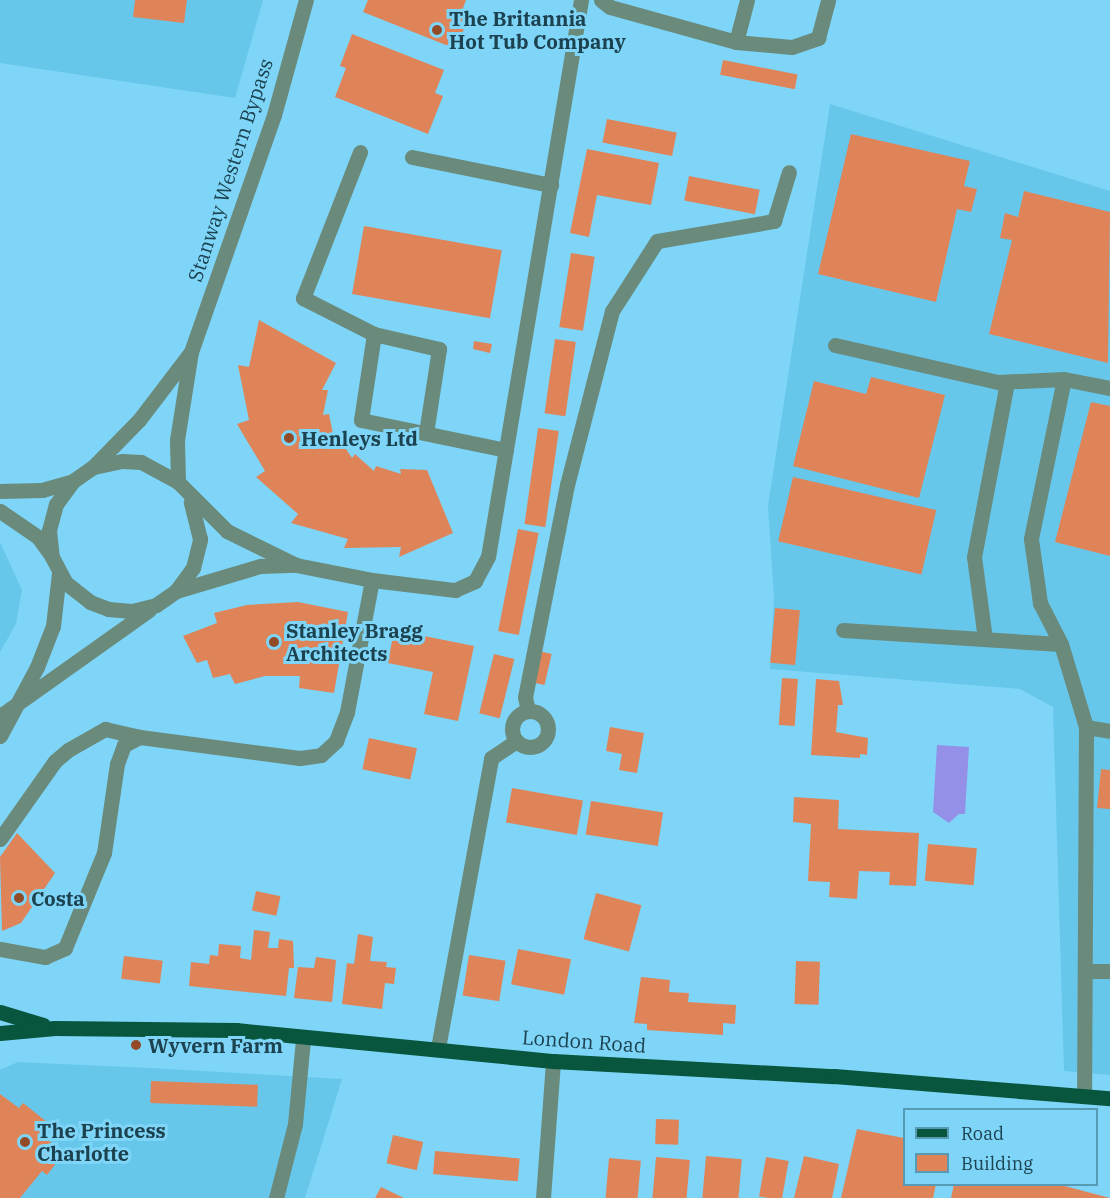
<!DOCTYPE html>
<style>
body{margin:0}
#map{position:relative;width:1110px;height:1198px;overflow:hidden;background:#7ed5f7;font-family:"IBM Plex Serif",serif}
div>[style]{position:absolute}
.built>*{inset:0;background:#67c7eb}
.water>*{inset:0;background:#9590e7}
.building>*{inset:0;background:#df8459;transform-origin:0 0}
.minor>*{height:15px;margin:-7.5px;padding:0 7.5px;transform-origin:7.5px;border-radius:7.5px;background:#6a8a7b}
.minor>.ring{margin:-7.5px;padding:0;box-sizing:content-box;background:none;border:15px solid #6a8a7b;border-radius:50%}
.major>*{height:15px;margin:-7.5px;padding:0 7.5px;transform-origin:7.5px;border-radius:7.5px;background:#07563d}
.dots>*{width:16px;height:16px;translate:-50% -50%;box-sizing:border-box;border:3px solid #7ed5f7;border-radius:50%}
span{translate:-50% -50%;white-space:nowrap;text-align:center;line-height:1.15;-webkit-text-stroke:6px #7ed5f7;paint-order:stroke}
.poi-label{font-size:20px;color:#1c414f;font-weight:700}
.left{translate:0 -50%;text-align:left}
.street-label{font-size:20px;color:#1c414f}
.legend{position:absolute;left:903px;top:1108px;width:195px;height:78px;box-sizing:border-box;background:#7ed5f7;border:2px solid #579ab4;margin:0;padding:8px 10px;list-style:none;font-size:18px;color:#1c414f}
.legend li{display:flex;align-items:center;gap:12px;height:30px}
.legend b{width:30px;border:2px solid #579ab4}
</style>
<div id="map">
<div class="built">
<i style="clip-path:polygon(0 0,263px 0,235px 98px,0 63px)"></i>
<i style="clip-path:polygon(830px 104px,1110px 191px,1110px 1075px,1064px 1071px,1053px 707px,1020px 689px,770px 669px,774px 597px,768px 506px)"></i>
<i style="clip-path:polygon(0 542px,22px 590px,16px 624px,0 652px)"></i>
<i style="clip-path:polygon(18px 1062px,150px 1068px,342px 1079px,305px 1198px,0 1198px,0 1070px)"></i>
</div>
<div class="water">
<i style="clip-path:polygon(937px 745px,969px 747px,965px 814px,959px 814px,949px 823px,933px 812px)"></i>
</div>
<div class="building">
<i style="clip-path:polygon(135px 0,187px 0,184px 23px,133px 17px)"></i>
<i style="clip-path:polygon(368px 0,466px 0,463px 8px,471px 11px,456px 49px,363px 12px)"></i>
<i style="clip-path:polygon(352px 34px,444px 70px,435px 93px,443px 96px,428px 134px,335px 97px,346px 68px,340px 66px)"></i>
<i style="left:723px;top:60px;width:76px;height:15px;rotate:11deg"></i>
<i style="left:607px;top:119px;width:71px;height:24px;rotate:11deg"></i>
<i style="clip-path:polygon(851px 134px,970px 161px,964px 186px,977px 189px,971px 212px,957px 209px,936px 302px,818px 274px)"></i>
<i style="clip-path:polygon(587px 149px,659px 163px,651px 205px,597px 195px,589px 237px,570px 233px)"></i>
<i style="left:689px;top:176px;width:72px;height:25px;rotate:11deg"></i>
<i style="clip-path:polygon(1024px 191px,1110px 212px,1108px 363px,989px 334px,1012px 240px,1000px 238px,1005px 213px,1018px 217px)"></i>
<i style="left:364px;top:226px;width:140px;height:69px;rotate:10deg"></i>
<i style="left:571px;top:253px;width:24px;height:75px;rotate:9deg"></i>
<i style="clip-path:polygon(259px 320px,336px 363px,322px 390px,328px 390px,323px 415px,329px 414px,334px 439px,338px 437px,352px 458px,355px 454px,374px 471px,376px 466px,401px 474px,400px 469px,427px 470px,453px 533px,399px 557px,401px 547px,344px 548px,348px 539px,291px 523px,298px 514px,256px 477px,265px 471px,237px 424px,249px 420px,238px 365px,249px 367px)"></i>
<i style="left:555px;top:339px;width:21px;height:75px;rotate:8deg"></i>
<i style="clip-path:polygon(474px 341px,492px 344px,490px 353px,473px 349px)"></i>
<i style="clip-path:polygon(871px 377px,945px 395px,919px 498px,793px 466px,814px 381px,866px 394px)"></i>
<i style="clip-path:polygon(1091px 402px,1110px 406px,1110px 556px,1055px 542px)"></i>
<i style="left:538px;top:428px;width:21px;height:97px;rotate:8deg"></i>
<i style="left:793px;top:477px;width:147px;height:66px;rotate:13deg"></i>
<i style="left:518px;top:529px;width:21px;height:104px;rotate:11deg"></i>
<i style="clip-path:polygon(298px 602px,348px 612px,334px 693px,299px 688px,300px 676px,265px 676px,235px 684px,230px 674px,213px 678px,207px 660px,197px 663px,183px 636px,217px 623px,214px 613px,247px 605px)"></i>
<i style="left:775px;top:608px;width:25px;height:55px;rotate:5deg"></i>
<i style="clip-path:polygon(394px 630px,474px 646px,458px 721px,424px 714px,433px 672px,388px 663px)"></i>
<i style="left:539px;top:651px;width:13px;height:32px;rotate:13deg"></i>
<i style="left:494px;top:654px;width:21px;height:61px;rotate:14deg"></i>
<i style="left:782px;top:678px;width:16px;height:47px;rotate:4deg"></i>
<i style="clip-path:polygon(816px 679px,839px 681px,843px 705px,838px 705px,836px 732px,868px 738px,867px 755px,860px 754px,860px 758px,811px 755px)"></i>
<i style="clip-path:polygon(610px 727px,644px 733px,637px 773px,619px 770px,622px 754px,606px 751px)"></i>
<i style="left:369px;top:738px;width:49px;height:32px;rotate:12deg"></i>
<i style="clip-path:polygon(1101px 769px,1110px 770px,1110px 809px,1097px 808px)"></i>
<i style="left:512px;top:788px;width:72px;height:35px;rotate:10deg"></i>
<i style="clip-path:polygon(794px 797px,839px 800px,838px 829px,919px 833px,916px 886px,889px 885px,890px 872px,859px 871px,857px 899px,829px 897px,830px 882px,808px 881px,811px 824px,793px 822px)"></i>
<i style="left:591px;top:801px;width:73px;height:34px;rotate:9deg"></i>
<i style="clip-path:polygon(17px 833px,55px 873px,21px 923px,2px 931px,0 857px)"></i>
<i style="left:928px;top:844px;width:49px;height:37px;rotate:5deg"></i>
<i style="left:256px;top:891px;width:25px;height:20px;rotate:12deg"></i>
<i style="left:596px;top:893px;width:47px;height:48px;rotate:15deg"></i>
<i style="clip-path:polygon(254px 930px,270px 932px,268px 948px,278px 948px,279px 939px,293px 941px,294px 968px,289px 968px,286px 996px,189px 986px,191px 962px,209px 964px,210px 955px,218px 956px,219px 944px,241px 946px,240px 958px,251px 960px)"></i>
<i style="clip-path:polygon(358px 934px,373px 937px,370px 961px,387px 962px,386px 967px,396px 968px,394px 984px,385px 983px,382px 1009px,342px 1004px,347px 963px,354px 964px)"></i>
<i style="left:518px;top:949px;width:54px;height:36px;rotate:11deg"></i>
<i style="left:469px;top:955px;width:37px;height:41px;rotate:9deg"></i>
<i style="left:124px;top:956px;width:39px;height:23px;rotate:7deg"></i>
<i style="clip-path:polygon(316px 957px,336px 960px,332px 1002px,294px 998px,298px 967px,314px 968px)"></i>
<i style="left:796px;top:961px;width:24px;height:43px;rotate:2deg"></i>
<i style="clip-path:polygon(641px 977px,670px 980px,669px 992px,689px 993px,688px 1002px,736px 1005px,735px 1024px,723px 1023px,723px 1035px,647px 1030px,647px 1024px,634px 1023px)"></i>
<i style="left:151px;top:1081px;width:107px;height:22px;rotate:2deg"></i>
<i style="clip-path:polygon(0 1094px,19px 1108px,23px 1103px,52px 1126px,44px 1137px,58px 1148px,54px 1153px,60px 1158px,47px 1175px,42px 1171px,20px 1198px,0 1198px)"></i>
<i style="left:656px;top:1119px;width:23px;height:25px;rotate:2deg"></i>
<i style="clip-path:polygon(857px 1129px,904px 1138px,904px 1184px,936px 1184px,933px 1198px,841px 1198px)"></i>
<i style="left:393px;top:1135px;width:31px;height:29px;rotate:13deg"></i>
<i style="left:435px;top:1151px;width:85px;height:23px;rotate:5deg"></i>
<i style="left:706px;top:1156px;width:36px;height:42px;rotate:5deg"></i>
<i style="clip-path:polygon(804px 1156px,839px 1164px,832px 1198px,794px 1198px)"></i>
<i style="left:656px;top:1157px;width:34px;height:41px;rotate:5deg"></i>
<i style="left:766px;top:1157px;width:23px;height:40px;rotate:10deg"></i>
<i style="left:609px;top:1158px;width:32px;height:40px;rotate:5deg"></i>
<i style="clip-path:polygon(954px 1184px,1057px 1184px,1110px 1198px,951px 1198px)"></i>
<i style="clip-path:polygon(381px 1187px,404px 1198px,375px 1198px)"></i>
</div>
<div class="minor">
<i style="left:601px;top:0;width:11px;rotate:38deg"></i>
<i style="left:610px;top:7px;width:131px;rotate:15.5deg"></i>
<i style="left:736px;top:42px;width:56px;rotate:5.1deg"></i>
<i style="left:792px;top:47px;width:28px;rotate:-19deg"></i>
<i style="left:818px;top:38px;width:39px;rotate:-75deg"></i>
<i style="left:736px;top:42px;width:43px;rotate:-75.3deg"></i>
<i style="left:360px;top:152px;width:157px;rotate:111.3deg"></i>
<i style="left:303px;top:298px;width:80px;rotate:26.9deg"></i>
<i style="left:374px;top:334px;width:87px;rotate:98.6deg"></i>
<i style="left:361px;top:420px;width:148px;rotate:11.7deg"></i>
<i style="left:412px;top:157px;width:142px;rotate:11.4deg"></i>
<i style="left:374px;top:334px;width:67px;rotate:13deg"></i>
<i style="left:439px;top:349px;width:85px;rotate:98.8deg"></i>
<i style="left:835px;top:345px;width:167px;rotate:12.8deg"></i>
<i style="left:998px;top:382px;width:66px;rotate:-2.6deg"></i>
<i style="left:1064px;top:379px;width:47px;rotate:11.1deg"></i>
<i style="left:1064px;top:379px;width:163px;rotate:101.7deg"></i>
<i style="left:1031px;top:539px;width:65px;rotate:82deg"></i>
<i style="left:1040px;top:603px;width:46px;rotate:62.9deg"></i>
<i style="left:1061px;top:644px;width:87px;rotate:73.2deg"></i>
<i style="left:1086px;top:727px;width:368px;rotate:90.3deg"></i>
<i style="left:93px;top:467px;width:66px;rotate:-45.6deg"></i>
<i style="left:139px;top:420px;width:84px;rotate:-52.7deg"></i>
<i style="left:178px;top:482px;width:42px;rotate:-91.4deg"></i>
<i style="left:177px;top:440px;width:89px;rotate:-81deg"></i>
<i style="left:191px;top:352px;width:251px;rotate:-70.7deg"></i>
<i style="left:274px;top:115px;width:119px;rotate:-74.5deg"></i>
<i style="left:0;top:491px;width:42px;rotate:-1.4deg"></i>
<i style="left:42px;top:490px;width:32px;rotate:-16deg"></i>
<i style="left:0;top:511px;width:46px;rotate:34.4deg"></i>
<i style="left:38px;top:537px;width:22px;rotate:54deg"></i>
<i style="left:296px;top:565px;width:77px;rotate:-153.8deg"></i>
<i style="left:227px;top:531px;width:69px;rotate:-135deg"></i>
<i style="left:178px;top:482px;width:42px;rotate:-151.6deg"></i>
<i style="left:141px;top:462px;width:19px;rotate:-177deg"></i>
<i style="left:122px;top:461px;width:30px;rotate:168deg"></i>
<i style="left:93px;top:467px;width:24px;rotate:145deg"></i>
<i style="left:73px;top:481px;width:29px;rotate:126deg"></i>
<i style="left:56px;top:504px;width:27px;rotate:105deg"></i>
<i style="left:49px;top:530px;width:27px;rotate:84deg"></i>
<i style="left:52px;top:557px;width:30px;rotate:62deg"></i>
<i style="left:66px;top:583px;width:31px;rotate:38deg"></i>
<i style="left:90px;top:602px;width:19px;rotate:21deg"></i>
<i style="left:108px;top:609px;width:24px;rotate:5deg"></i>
<i style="left:132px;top:611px;width:25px;rotate:-14deg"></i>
<i style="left:156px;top:605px;width:24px;rotate:-35deg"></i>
<i style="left:176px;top:591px;width:88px;rotate:-16.6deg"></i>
<i style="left:260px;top:566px;width:36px;rotate:-2deg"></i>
<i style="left:296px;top:565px;width:77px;rotate:11.2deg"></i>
<i style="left:372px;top:580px;width:84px;rotate:6.9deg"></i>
<i style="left:455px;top:590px;width:22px;rotate:-24deg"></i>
<i style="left:475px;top:581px;width:27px;rotate:-62deg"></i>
<i style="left:488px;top:557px;width:565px;rotate:-80.52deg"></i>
<i style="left:176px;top:591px;width:29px;rotate:-54deg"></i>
<i style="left:193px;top:568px;width:30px;rotate:-76deg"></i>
<i style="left:200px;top:539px;width:38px;rotate:-104deg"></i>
<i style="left:843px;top:630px;width:218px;rotate:3.7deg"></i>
<i style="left:985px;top:639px;width:83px;rotate:-97.6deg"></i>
<i style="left:974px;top:557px;width:178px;rotate:-79.3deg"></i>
<i class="ring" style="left:512px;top:711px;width:21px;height:21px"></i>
<i style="left:528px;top:711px;width:14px;rotate:-102deg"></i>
<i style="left:525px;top:697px;width:216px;rotate:-78.8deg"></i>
<i style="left:567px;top:485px;width:180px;rotate:-75.5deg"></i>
<i style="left:612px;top:311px;width:83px;rotate:-57.3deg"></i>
<i style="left:657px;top:241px;width:119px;rotate:-9.7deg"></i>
<i style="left:774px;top:221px;width:51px;rotate:-73deg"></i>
<i style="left:0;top:716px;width:183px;rotate:-35.4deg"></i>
<i style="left:1086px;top:727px;width:24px;rotate:9deg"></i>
<i style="left:0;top:736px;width:78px;rotate:-61.8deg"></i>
<i style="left:37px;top:667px;width:44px;rotate:-68.7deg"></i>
<i style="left:53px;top:626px;width:53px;rotate:-83.5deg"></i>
<i style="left:0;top:839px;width:95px;rotate:-54.8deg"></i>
<i style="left:55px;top:761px;width:17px;rotate:-40deg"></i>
<i style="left:68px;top:750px;width:43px;rotate:-29.6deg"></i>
<i style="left:105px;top:729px;width:36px;rotate:13deg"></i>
<i style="left:0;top:949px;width:46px;rotate:10.1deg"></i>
<i style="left:45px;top:957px;width:22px;rotate:-24deg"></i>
<i style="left:65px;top:948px;width:103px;rotate:-67.7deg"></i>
<i style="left:104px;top:853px;width:90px;rotate:-81.7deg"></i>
<i style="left:117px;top:764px;width:20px;rotate:-70deg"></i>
<i style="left:124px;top:745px;width:18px;rotate:-27deg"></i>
<i style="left:140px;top:737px;width:161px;rotate:7.5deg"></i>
<i style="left:300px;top:758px;width:21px;rotate:-8deg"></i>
<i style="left:321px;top:755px;width:21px;rotate:-43deg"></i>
<i style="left:336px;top:741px;width:31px;rotate:-69deg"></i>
<i style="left:347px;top:712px;width:134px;rotate:-79.3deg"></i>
<i style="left:1086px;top:971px;width:24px"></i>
<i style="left:438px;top:1048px;width:295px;rotate:-79.6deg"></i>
<i style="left:491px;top:758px;width:30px;rotate:-34deg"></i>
<i style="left:276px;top:1198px;width:76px;rotate:-75.6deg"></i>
<i style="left:295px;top:1124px;width:85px;rotate:-84.6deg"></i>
<i style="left:543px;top:1198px;width:137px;rotate:-85.8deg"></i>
</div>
<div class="major">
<i style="left:0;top:1012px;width:45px;rotate:16.8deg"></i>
<i style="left:0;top:1033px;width:55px;rotate:-5.2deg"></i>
<i style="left:55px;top:1028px;width:181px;rotate:0.6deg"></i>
<i style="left:236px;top:1030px;width:319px;rotate:5.6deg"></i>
<i style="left:553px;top:1061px;width:281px;rotate:3.1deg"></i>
<i style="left:834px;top:1076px;width:277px;rotate:4.6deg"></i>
</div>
<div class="dots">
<i style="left:437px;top:30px;background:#924a27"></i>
<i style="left:289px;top:438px;background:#924a27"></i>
<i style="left:274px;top:642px;background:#924a27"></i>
<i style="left:19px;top:898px;background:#924a27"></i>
<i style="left:136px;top:1045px;background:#924a27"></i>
<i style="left:25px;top:1142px;background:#924a27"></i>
</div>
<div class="poi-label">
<span class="left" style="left:449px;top:30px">The Britannia<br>Hot Tub Company</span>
<span class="left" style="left:301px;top:438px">Henleys Ltd</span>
<span class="left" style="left:286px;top:642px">Stanley Bragg<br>Architects</span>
<span class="left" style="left:31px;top:898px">Costa</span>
<span class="left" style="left:148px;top:1045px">Wyvern Farm</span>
<span class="left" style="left:37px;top:1142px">The Princess<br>Charlotte</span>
</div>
<div class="street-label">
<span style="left:230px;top:170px;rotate:-72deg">Stanway Western Bypass</span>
<span style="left:584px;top:1041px;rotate:4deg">London Road</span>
</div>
<ul class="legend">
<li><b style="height:8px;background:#07563d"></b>Road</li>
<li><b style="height:16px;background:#df8459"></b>Building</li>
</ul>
</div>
